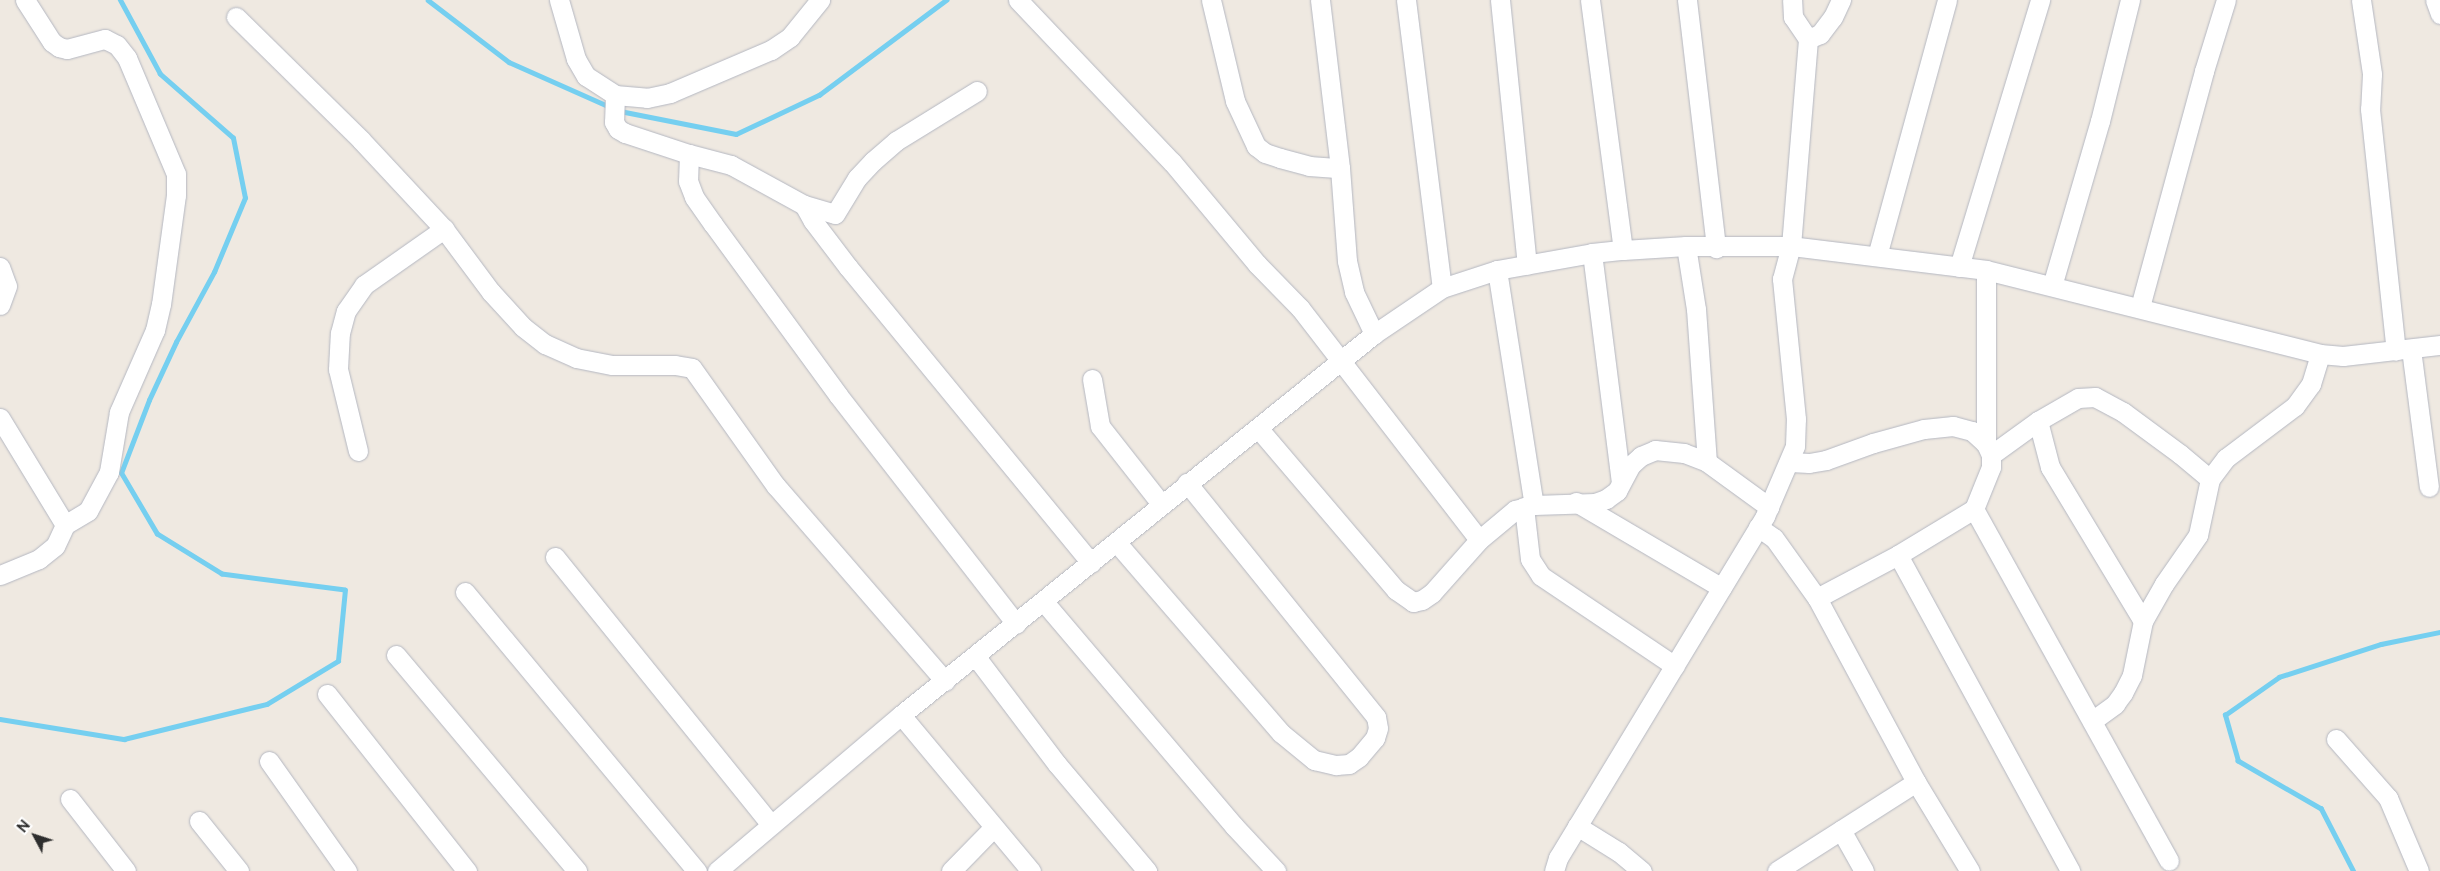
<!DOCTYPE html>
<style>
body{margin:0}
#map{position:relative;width:2440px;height:871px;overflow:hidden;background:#efe9e1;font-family:Raleway,sans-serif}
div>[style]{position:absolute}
.stream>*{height:4.5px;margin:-2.25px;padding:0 2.25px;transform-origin:2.25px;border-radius:2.25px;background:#75cff0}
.roads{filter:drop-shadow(0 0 1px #b4b7c1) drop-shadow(0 0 1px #b4b7c1)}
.minor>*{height:19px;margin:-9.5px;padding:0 9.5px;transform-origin:9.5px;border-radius:9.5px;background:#fff}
span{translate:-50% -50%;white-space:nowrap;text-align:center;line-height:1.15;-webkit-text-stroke:4.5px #fff;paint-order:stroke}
.north{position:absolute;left:10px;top:811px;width:50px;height:50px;-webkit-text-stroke:4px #fff;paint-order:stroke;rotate:310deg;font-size:14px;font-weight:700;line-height:20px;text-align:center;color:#2e2e2e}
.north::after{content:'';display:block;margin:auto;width:18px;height:22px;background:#2e2e2e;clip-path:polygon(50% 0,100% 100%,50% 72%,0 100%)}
</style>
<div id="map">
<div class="stream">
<i style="left:428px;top:0;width:102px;rotate:37.4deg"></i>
<i style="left:509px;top:62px;width:111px;rotate:24deg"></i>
<i style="left:620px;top:111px;width:118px;rotate:11.2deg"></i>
<i style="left:736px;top:134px;width:92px;rotate:-25.2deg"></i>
<i style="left:819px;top:95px;width:159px;rotate:-36.8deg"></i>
<i style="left:0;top:719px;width:126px;rotate:9.2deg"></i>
<i style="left:124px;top:739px;width:147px;rotate:-13.8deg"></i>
<i style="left:267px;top:704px;width:83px;rotate:-31.2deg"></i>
<i style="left:338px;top:661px;width:71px;rotate:-84.4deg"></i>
<i style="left:345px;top:590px;width:124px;rotate:-172.6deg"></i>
<i style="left:222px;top:574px;width:76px;rotate:-148.4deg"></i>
<i style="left:157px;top:534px;width:71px;rotate:-120.5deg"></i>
<i style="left:121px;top:473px;width:78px;rotate:-69deg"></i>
<i style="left:149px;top:400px;width:64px;rotate:-65deg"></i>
<i style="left:176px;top:342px;width:80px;rotate:-61.5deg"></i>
<i style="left:214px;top:272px;width:80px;rotate:-67.3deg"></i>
<i style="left:245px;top:198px;width:61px;rotate:-101.3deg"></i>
<i style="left:233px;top:138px;width:97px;rotate:-138.8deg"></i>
<i style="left:160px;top:74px;width:84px;rotate:-118.4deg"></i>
<i style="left:2353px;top:871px;width:70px;rotate:-117.3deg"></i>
<i style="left:2321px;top:809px;width:96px;rotate:-150deg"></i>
<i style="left:2238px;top:761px;width:48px;rotate:-105.8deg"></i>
<i style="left:2225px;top:715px;width:66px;rotate:-35.1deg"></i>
<i style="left:2279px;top:677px;width:107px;rotate:-17.9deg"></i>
<i style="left:2381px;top:644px;width:60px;rotate:-11.5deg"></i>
</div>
<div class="roads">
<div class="minor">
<i style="left:25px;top:0;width:50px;rotate:57.3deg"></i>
<i style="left:52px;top:42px;width:9px;rotate:36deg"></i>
<i style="left:59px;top:47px;width:8px;rotate:14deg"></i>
<i style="left:67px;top:49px;width:39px;rotate:-15deg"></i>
<i style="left:105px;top:39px;width:13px;rotate:27deg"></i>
<i style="left:117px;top:45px;width:16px;rotate:52deg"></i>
<i style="left:127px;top:58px;width:126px;rotate:67.1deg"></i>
<i style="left:176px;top:174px;width:21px;rotate:90deg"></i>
<i style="left:176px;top:195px;width:110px;rotate:97.8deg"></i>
<i style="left:161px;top:304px;width:27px;rotate:103deg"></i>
<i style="left:155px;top:330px;width:90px;rotate:113.7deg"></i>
<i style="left:119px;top:412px;width:61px;rotate:99.5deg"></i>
<i style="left:109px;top:472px;width:44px;rotate:118.3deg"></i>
<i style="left:88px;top:511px;width:27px;rotate:149deg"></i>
<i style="left:559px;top:0;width:61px;rotate:73.9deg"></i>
<i style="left:576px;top:59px;width:20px;rotate:60deg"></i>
<i style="left:586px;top:76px;width:35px;rotate:33deg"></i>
<i style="left:615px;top:95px;width:32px;rotate:5deg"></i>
<i style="left:647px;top:98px;width:24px;rotate:-12deg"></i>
<i style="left:670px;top:93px;width:110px;rotate:-23.1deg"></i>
<i style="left:771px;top:50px;width:23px;rotate:-34deg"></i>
<i style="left:790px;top:37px;width:48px;rotate:-51deg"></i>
<i style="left:1018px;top:0;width:224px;rotate:46.5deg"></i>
<i style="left:1172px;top:162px;width:133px;rotate:50.2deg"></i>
<i style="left:1257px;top:264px;width:62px;rotate:45.7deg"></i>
<i style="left:1300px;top:308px;width:293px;rotate:52.3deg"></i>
<i style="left:1211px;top:0;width:104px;rotate:76.6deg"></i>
<i style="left:1235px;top:101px;width:50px;rotate:65deg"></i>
<i style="left:1256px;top:146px;width:11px;rotate:38deg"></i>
<i style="left:1265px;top:153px;width:16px;rotate:18deg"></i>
<i style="left:1280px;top:158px;width:30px;rotate:15deg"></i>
<i style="left:1309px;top:166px;width:31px;rotate:4deg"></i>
<i style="left:1320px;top:0;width:169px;rotate:83.2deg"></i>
<i style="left:1340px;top:168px;width:93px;rotate:85.7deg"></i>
<i style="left:1347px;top:261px;width:32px;rotate:77deg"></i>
<i style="left:1354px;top:292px;width:47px;rotate:64.5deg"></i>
<i style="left:1406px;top:0;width:290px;rotate:82.9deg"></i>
<i style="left:1500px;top:0;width:266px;rotate:84.2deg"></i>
<i style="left:1590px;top:0;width:252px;rotate:82.5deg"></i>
<i style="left:1687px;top:0;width:250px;rotate:83.3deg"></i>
<i style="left:2361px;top:0;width:75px;rotate:81.5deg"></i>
<i style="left:2372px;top:74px;width:35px;rotate:93deg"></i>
<i style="left:2370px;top:109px;width:243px;rotate:83.9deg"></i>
<i style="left:2435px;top:0;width:15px;rotate:70deg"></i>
<i style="left:236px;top:17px;width:175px;rotate:44.5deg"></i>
<i style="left:361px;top:140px;width:122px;rotate:47deg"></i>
<i style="left:444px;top:229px;width:79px;rotate:53.3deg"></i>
<i style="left:491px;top:292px;width:47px;rotate:47.6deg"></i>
<i style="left:523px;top:327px;width:28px;rotate:38deg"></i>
<i style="left:545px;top:344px;width:34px;rotate:24deg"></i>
<i style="left:576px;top:358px;width:37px;rotate:11deg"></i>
<i style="left:612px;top:365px;width:63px"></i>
<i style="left:675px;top:365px;width:17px;rotate:10deg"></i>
<i style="left:692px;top:368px;width:145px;rotate:54.6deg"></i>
<i style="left:776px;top:486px;width:258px;rotate:49.1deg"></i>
<i style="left:1808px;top:39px;width:13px;rotate:-23deg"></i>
<i style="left:1820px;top:34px;width:21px;rotate:-53deg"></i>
<i style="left:1833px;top:17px;width:19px;rotate:-65deg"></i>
<i style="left:615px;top:95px;width:27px;rotate:92deg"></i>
<i style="left:614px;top:122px;width:8px;rotate:60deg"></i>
<i style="left:618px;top:129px;width:8px;rotate:30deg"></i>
<i style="left:625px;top:133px;width:67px;rotate:18.2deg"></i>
<i style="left:689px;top:154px;width:43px;rotate:14.7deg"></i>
<i style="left:731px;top:165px;width:83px;rotate:28.7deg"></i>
<i style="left:804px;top:205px;width:32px;rotate:16deg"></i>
<i style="left:835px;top:214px;width:42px;rotate:-58.6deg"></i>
<i style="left:857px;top:178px;width:23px;rotate:-47deg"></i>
<i style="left:873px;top:161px;width:30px;rotate:-41deg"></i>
<i style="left:896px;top:141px;width:95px;rotate:-31.7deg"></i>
<i style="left:689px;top:154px;width:27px;rotate:92deg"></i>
<i style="left:688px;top:181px;width:17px;rotate:69deg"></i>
<i style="left:694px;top:197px;width:33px;rotate:55deg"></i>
<i style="left:713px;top:224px;width:212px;rotate:53.8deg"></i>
<i style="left:838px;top:395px;width:290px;rotate:52.1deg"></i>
<i style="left:804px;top:205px;width:18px;rotate:61deg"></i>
<i style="left:813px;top:221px;width:58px;rotate:52.7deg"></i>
<i style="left:848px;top:267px;width:383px;rotate:50.6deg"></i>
<i style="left:1686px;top:246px;width:64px;rotate:81deg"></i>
<i style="left:1696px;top:309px;width:153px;rotate:85.9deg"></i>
<i style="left:1592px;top:253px;width:230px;rotate:82.8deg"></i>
<i style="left:1877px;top:256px;width:265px;rotate:-74.7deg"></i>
<i style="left:0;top:267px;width:20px;rotate:70deg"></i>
<i style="left:7px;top:286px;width:20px;rotate:110deg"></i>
<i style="left:1959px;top:267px;width:279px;rotate:-73.1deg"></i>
<i style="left:1497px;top:270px;width:238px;rotate:81.1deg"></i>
<i style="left:1986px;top:270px;width:174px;rotate:90deg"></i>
<i style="left:2052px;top:286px;width:172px;rotate:-73.8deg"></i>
<i style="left:2100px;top:121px;width:125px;rotate:-76.1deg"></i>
<i style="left:2140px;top:307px;width:245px;rotate:-74.8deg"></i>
<i style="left:2204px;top:71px;width:74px;rotate:-72.8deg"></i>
<i style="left:2411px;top:349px;width:139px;rotate:82.6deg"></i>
<i style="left:1092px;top:379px;width:48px;rotate:80.3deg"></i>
<i style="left:1100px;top:426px;width:100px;rotate:51.9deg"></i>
<i style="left:0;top:418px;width:125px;rotate:58.7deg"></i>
<i style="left:65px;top:525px;width:23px;rotate:115deg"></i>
<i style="left:55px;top:546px;width:21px;rotate:141deg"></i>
<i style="left:39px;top:559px;width:42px;rotate:157.7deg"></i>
<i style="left:2038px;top:421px;width:48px;rotate:75.4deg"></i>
<i style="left:2050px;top:467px;width:180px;rotate:58.9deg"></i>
<i style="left:1258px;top:428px;width:213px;rotate:49.6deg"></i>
<i style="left:1396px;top:590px;width:21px;rotate:35deg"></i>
<i style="left:1413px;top:602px;width:9px;rotate:-13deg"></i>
<i style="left:1422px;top:600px;width:12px;rotate:-35deg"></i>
<i style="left:1432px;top:593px;width:71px;rotate:-48.4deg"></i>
<i style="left:1479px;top:540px;width:47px;rotate:-39.8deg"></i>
<i style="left:1515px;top:510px;width:20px;rotate:-15deg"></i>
<i style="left:1534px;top:505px;width:61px;rotate:-1.9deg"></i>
<i style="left:1595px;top:503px;width:12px;rotate:-20deg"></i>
<i style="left:1606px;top:499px;width:14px;rotate:-36deg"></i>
<i style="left:1617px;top:491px;width:30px;rotate:-62deg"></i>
<i style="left:1631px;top:465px;width:13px;rotate:-42deg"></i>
<i style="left:1641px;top:456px;width:15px;rotate:-23deg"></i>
<i style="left:1655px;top:450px;width:29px;rotate:6deg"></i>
<i style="left:1684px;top:453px;width:25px;rotate:21deg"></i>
<i style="left:1707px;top:462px;width:77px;rotate:36deg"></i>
<i style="left:358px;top:451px;width:84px;rotate:-103.7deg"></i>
<i style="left:338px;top:369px;width:36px;rotate:-87deg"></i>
<i style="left:340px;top:333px;width:23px;rotate:-75deg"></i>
<i style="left:346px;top:311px;width:32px;rotate:-55deg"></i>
<i style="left:364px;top:285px;width:98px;rotate:-35deg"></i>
<i style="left:1991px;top:455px;width:58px;rotate:-35.9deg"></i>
<i style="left:2038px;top:421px;width:46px;rotate:-29.9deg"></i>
<i style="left:2078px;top:398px;width:17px;rotate:-3deg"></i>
<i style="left:2095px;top:397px;width:32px;rotate:28deg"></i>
<i style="left:2123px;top:412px;width:71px;rotate:36.4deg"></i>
<i style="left:2180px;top:454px;width:39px;rotate:40deg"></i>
<i style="left:1790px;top:462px;width:19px;rotate:3deg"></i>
<i style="left:1809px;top:463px;width:17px;rotate:-10deg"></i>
<i style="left:1826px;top:460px;width:50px;rotate:-19.9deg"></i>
<i style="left:1873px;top:443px;width:53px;rotate:-15.4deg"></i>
<i style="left:1924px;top:429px;width:29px;rotate:-6deg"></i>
<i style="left:1953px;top:426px;width:20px;rotate:15deg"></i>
<i style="left:1972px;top:431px;width:19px;rotate:43deg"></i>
<i style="left:1986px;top:444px;width:12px;rotate:66deg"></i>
<i style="left:1991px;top:455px;width:12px;rotate:90deg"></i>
<i style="left:1991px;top:467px;width:45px;rotate:112deg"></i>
<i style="left:1974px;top:509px;width:402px;rotate:61deg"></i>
<i style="left:1576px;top:502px;width:169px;rotate:30.5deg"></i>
<i style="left:1524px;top:507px;width:52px;rotate:83.4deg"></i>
<i style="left:1530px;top:559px;width:20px;rotate:57deg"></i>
<i style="left:1541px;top:576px;width:161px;rotate:33.9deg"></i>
<i style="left:1758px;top:527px;width:19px;rotate:35deg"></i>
<i style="left:1774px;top:538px;width:74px;rotate:54.4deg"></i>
<i style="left:1817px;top:598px;width:209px;rotate:61.7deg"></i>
<i style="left:1916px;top:782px;width:104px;rotate:58.8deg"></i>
<i style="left:1117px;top:543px;width:251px;rotate:49.2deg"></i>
<i style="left:1281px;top:733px;width:43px;rotate:39.3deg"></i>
<i style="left:1314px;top:760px;width:23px;rotate:13deg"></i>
<i style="left:1336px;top:765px;width:13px;rotate:-4deg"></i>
<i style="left:1349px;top:764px;width:12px;rotate:-35deg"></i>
<i style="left:1359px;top:757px;width:25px;rotate:-50deg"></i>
<i style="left:1375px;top:738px;width:10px;rotate:-73deg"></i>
<i style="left:1378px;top:728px;width:11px;rotate:-100deg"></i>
<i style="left:1376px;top:717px;width:301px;rotate:-128.9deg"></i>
<i style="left:1898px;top:555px;width:360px;rotate:61.4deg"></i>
<i style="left:555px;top:557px;width:344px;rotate:51.1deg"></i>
<i style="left:465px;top:592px;width:363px;rotate:50.3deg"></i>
<i style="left:1817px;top:598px;width:92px;rotate:-28deg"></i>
<i style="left:1898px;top:555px;width:89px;rotate:-31.2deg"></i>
<i style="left:1044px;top:602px;width:294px;rotate:49.7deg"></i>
<i style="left:1234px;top:826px;width:62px;rotate:47deg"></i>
<i style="left:396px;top:655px;width:282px;rotate:50deg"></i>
<i style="left:976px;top:657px;width:134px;rotate:52.9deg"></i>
<i style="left:1057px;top:764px;width:140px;rotate:49.9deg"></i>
<i style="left:327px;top:694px;width:226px;rotate:51.7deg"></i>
<i style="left:901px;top:715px;width:203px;rotate:50.2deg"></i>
<i style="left:2092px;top:721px;width:29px;rotate:-36deg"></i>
<i style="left:2115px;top:704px;width:14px;rotate:-54deg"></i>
<i style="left:2123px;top:693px;width:20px;rotate:-63deg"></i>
<i style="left:2132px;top:675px;width:55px;rotate:-78.5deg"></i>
<i style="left:2143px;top:621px;width:43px;rotate:-60.4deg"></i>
<i style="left:2164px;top:584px;width:60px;rotate:-55.2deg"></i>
<i style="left:2198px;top:535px;width:57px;rotate:-77.9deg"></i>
<i style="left:2210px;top:479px;width:26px;rotate:-53deg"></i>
<i style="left:2226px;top:458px;width:86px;rotate:-37deg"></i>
<i style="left:2295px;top:406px;width:27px;rotate:-54deg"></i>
<i style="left:2311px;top:384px;width:31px;rotate:-73deg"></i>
<i style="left:2336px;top:739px;width:79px;rotate:48.6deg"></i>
<i style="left:2388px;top:798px;width:79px;rotate:67deg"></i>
<i style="left:269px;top:761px;width:135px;rotate:54.7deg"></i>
<i style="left:70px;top:799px;width:91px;rotate:52.1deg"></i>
<i style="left:199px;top:821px;width:64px;rotate:51.3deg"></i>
<i style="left:1577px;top:826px;width:49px;rotate:31.8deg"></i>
<i style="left:1619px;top:852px;width:30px;rotate:40deg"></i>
<i style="left:1841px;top:830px;width:47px;rotate:60.7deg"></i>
<i style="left:717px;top:871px;width:241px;rotate:-40.3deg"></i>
<i style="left:901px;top:715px;width:607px;rotate:-38.85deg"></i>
<i style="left:1374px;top:334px;width:82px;rotate:-34.1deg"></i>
<i style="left:1442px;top:288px;width:58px;rotate:-18.1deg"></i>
<i style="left:1497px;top:270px;width:97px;rotate:-10.1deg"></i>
<i style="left:1592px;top:253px;width:31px;rotate:-6deg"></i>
<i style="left:1623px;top:250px;width:63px;rotate:-3.6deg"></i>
<i style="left:1686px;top:246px;width:105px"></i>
<i style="left:1791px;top:246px;width:196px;rotate:7deg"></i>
<i style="left:1986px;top:270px;width:344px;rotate:14.1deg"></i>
<i style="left:2320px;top:354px;width:23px;rotate:5deg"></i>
<i style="left:2343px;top:356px;width:98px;rotate:-6.5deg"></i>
<i style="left:951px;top:871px;width:60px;rotate:-45.7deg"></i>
<i style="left:1554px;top:871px;width:14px;rotate:-73deg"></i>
<i style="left:1558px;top:858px;width:400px;rotate:-58.8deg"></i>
<i style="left:1765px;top:516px;width:76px;rotate:-66.8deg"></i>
<i style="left:1795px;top:446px;width:27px;rotate:-88deg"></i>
<i style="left:1796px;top:419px;width:141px;rotate:-95.7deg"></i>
<i style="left:1782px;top:279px;width:34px;rotate:-75deg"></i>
<i style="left:1791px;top:246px;width:208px;rotate:-85.3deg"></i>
<i style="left:1808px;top:39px;width:27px;rotate:-124deg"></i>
<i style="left:1793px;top:17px;width:17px;rotate:-93deg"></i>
<i style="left:1777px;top:871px;width:165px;rotate:-32.6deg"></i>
</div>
</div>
<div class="north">N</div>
</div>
